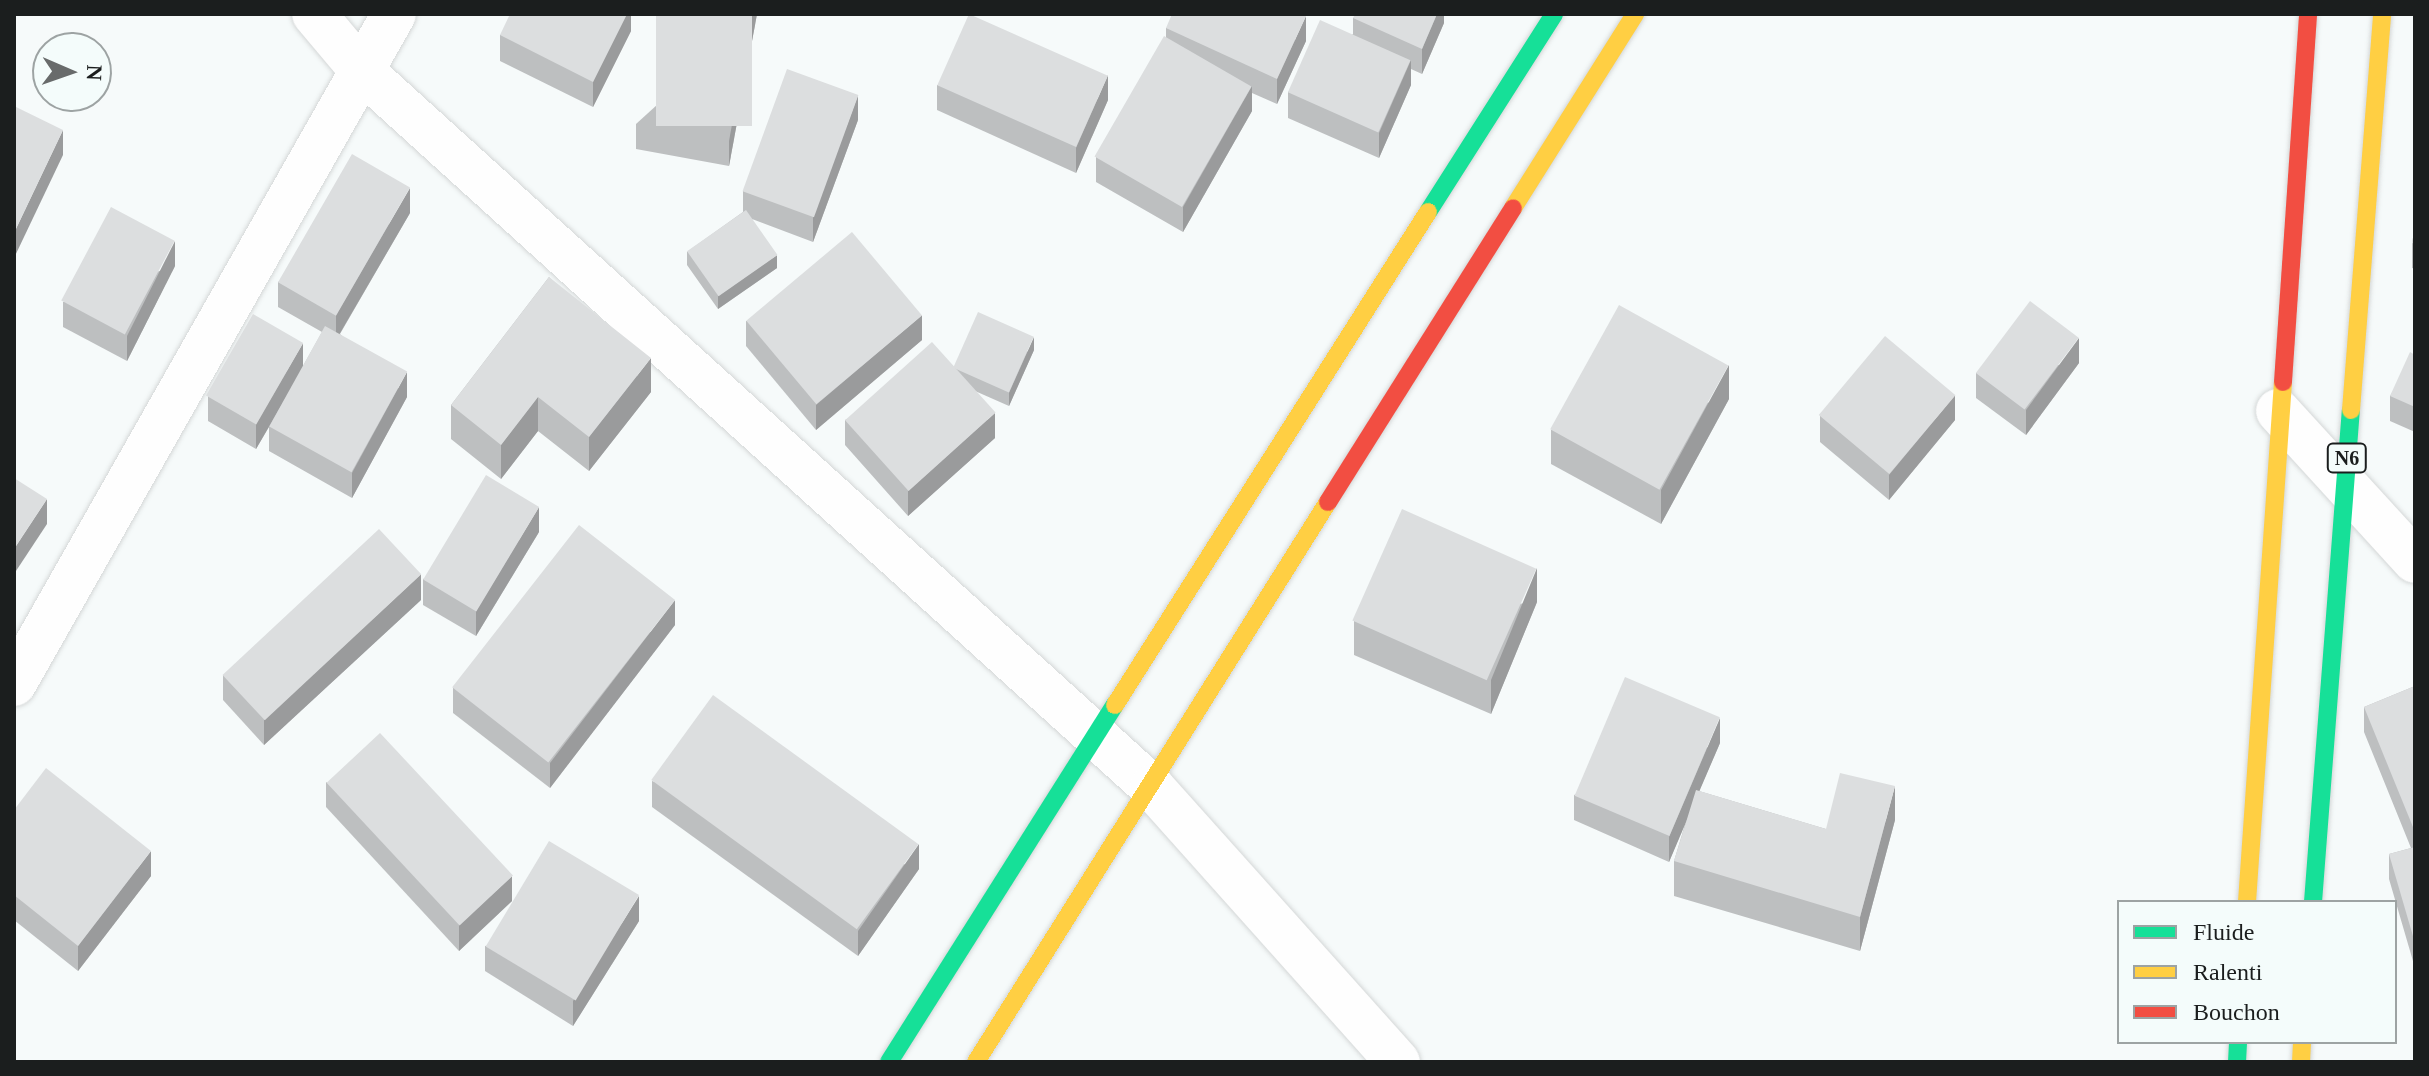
<!DOCTYPE html>
<style>
body{margin:0}
#map{position:relative;width:2429px;height:1076px;overflow:hidden;background:#f6fafa;font-family:Georgia,serif}
div>[style]{position:absolute}
.roads{filter:drop-shadow(0 0 2px #d4d7d7) drop-shadow(0 0 2px #d4d7d7)}
.street>*{height:44px;margin:-22px;padding:0 22px;transform-origin:22px;border-radius:22px;background:#fefefe}
.fast>*{height:18px;margin:-9px;padding:0 9px;transform-origin:9px;border-radius:9px;background:#16e098}
.slow>*{height:18px;margin:-9px;padding:0 9px;transform-origin:9px;border-radius:9px;background:#ffcf43}
.jam>*{height:18px;margin:-9px;padding:0 9px;transform-origin:9px;border-radius:9px;background:#f24e42}
.wall>*{inset:0;background:#bdbfc0}
.shaded-wall>*{inset:0;background:#9a9b9c}
.building>*{inset:0;background:#dcdedf;transform-origin:0 0}
span{translate:-50% -50%;white-space:nowrap;text-align:center;line-height:1.15;-webkit-text-stroke:8px #f4fcfb;paint-order:stroke}
.shield-label span{padding:2px 6px;background:#f4fcfb;border:2px solid;border-radius:6px;-webkit-text-stroke-width:0}
.shield-label{font-size:20px;color:#1b1e1e;font-weight:700}
.frame{position:absolute;inset:0;border:16px solid #1b1e1e;pointer-events:none}
.legend{position:absolute;left:2117px;top:900px;width:280px;height:144px;box-sizing:border-box;background:#f4fcfb;border:2px solid #9da3a3;margin:0;padding:10px 14px;list-style:none;font-size:24px;color:#1b1e1e}
.legend li{display:flex;align-items:center;gap:16px;height:40px}
.legend b{width:40px;border:2px solid #9da3a3}
.north{position:absolute;left:32px;top:32px;width:80px;height:80px;box-sizing:border-box;background:#f4fcfb;border:2px solid #9da3a3;border-radius:50%;rotate:92deg;font-size:22px;font-weight:700;line-height:32px;text-align:center;color:#1b1e1e}
.north::after{content:'';display:block;margin:auto;width:28px;height:36px;background:#686b6b;clip-path:polygon(50% 0,100% 100%,50% 72%,0 100%)}
</style>
<div id="map">
<div class="roads">
<div class="street">
<i style="left:314px;top:14px;width:75px;rotate:49.9deg"></i>
<i style="left:362px;top:71px;width:1066px;rotate:42.19deg"></i>
<i style="left:1152px;top:787px;width:369px;rotate:48.2deg"></i>
<i style="left:2278px;top:411px;width:203px;rotate:47.6deg"></i>
<i style="left:14px;top:684px;width:770px;rotate:-60.44deg"></i>
</div>
<div class="fast">
<i style="left:1428px;top:212px;width:235px;rotate:-57.5deg"></i>
<i style="left:2313px;top:902px;width:493px;rotate:-85.6deg"></i>
<i style="left:889px;top:1062px;width:423px;rotate:-57.7deg"></i>
<i style="left:2237px;top:1062px;width:20px;rotate:-87deg"></i>
</div>
<div class="slow">
<i style="left:1513px;top:208px;width:229px;rotate:-57.8deg"></i>
<i style="left:2351px;top:410px;width:397px;rotate:-85.5deg"></i>
<i style="left:1115px;top:705px;width:584px;rotate:-57.59deg"></i>
<i style="left:2247px;top:902px;width:521px;rotate:-86.04deg"></i>
<i style="left:976px;top:1062px;width:661px;rotate:-57.85deg"></i>
<i style="left:2301px;top:1062px;width:20px;rotate:-87deg"></i>
</div>
<div class="jam">
<i style="left:2283px;top:382px;width:369px;rotate:-86.1deg"></i>
<i style="left:1328px;top:502px;width:347px;rotate:-57.8deg"></i>
</div>
</div>
<div class="wall">
<i style="clip-path:polygon(631px 14px,631px 31px,593px 107px,500px 61px,500px 35px)"></i>
<i style="clip-path:polygon(757px 14px,729px 166px,636px 149px,636px 124px)"></i>
<i style="clip-path:polygon(1444px 14px,1444px 23px,1422px 74px,1411px 69px,1411px 85px,1379px 158px,1288px 118px,1288px 92px,1353px 34px,1353px 18px)"></i>
<i style="clip-path:polygon(1166px 28px,1306px 41px,1277px 104px,1252px 93px,1252px 111px,1183px 232px,1096px 182px,1096px 157px,1166px 37px)"></i>
<i style="clip-path:polygon(937px 85px,1108px 100px,1076px 173px,937px 110px)"></i>
<i style="clip-path:polygon(858px 120px,813px 242px,752px 219px,777px 268px,718px 309px,687px 265px,687px 252px,743px 212px,743px 191px)"></i>
<i style="clip-path:polygon(410px 213px,340px 334px,407px 397px,352px 498px,269px 451px,269px 427px,256px 449px,208px 421px,208px 396px,303px 366px,322px 332px,278px 307px,278px 282px)"></i>
<i style="clip-path:polygon(2415px 227px,2415px 269px,2412px 268px,2412px 243px)"></i>
<i style="clip-path:polygon(175px 266px,127px 361px,63px 327px,63px 302px)"></i>
<i style="clip-path:polygon(549px 277px,651px 392px,589px 471px,538px 431px,501px 479px,451px 439px,451px 405px)"></i>
<i style="clip-path:polygon(746px 321px,922px 340px,816px 430px,746px 346px)"></i>
<i style="clip-path:polygon(1034px 350px,1009px 406px,975px 391px,995px 438px,908px 516px,845px 445px,845px 420px,954px 368px)"></i>
<i style="clip-path:polygon(2415px 355px,2415px 432px,2390px 421px,2390px 396px)"></i>
<i style="clip-path:polygon(2079px 363px,2026px 435px,1976px 398px,1976px 373px)"></i>
<i style="clip-path:polygon(1729px 399px,1661px 524px,1551px 464px,1551px 430px)"></i>
<i style="clip-path:polygon(1820px 416px,1955px 420px,1889px 500px,1820px 442px)"></i>
<i style="clip-path:polygon(539px 532px,476px 636px,423px 605px,423px 579px)"></i>
<i style="clip-path:polygon(421px 600px,264px 745px,223px 700px,223px 675px)"></i>
<i style="clip-path:polygon(1537px 602px,1491px 714px,1354px 655px,1354px 621px)"></i>
<i style="clip-path:polygon(675px 625px,550px 788px,453px 713px,453px 688px)"></i>
<i style="clip-path:polygon(2415px 686px,2415px 968px,2389px 879px,2389px 854px,2411px 848px,2364px 732px,2364px 707px)"></i>
<i style="clip-path:polygon(1720px 743px,1699px 791px,1826px 829px,1895px 820px,1860px 951px,1674px 896px,1674px 861px,1687px 818px,1669px 862px,1574px 820px,1574px 795px)"></i>
<i style="clip-path:polygon(652px 781px,919px 869px,858px 956px,652px 807px)"></i>
<i style="clip-path:polygon(326px 782px,512px 901px,459px 951px,326px 807px)"></i>
<i style="clip-path:polygon(14px 810px,151px 876px,78px 971px,14px 920px)"></i>
<i style="clip-path:polygon(639px 921px,573px 1026px,485px 971px,485px 946px)"></i>
</div>
<div class="shaded-wall">
<i style="clip-path:polygon(627px 14px,631px 14px,631px 31px,593px 107px,593px 82px)"></i>
<i style="clip-path:polygon(752px 14px,757px 14px,729px 166px,729px 141px)"></i>
<i style="clip-path:polygon(1437px 14px,1444px 14px,1444px 23px,1422px 74px,1422px 49px)"></i>
<i style="clip-path:polygon(1306px 16px,1306px 41px,1277px 104px,1277px 79px)"></i>
<i style="clip-path:polygon(1411px 60px,1411px 85px,1379px 158px,1379px 133px)"></i>
<i style="clip-path:polygon(1108px 75px,1108px 100px,1076px 173px,1076px 148px)"></i>
<i style="clip-path:polygon(1252px 86px,1252px 111px,1183px 232px,1183px 207px)"></i>
<i style="clip-path:polygon(858px 95px,858px 120px,813px 242px,813px 217px)"></i>
<i style="clip-path:polygon(63px 130px,63px 155px,14px 258px,14px 233px)"></i>
<i style="clip-path:polygon(410px 188px,410px 213px,336px 340px,336px 315px)"></i>
<i style="clip-path:polygon(175px 241px,175px 266px,127px 361px,127px 336px)"></i>
<i style="clip-path:polygon(777px 255px,777px 268px,718px 309px,718px 296px)"></i>
<i style="clip-path:polygon(922px 315px,922px 340px,816px 430px,816px 405px)"></i>
<i style="clip-path:polygon(1034px 337px,1034px 350px,1009px 406px,1009px 393px)"></i>
<i style="clip-path:polygon(2079px 338px,2079px 363px,2026px 435px,2026px 410px)"></i>
<i style="clip-path:polygon(303px 343px,303px 368px,256px 449px,256px 424px)"></i>
<i style="clip-path:polygon(651px 358px,651px 392px,589px 471px,589px 437px)"></i>
<i style="clip-path:polygon(1729px 365px,1729px 399px,1661px 524px,1661px 490px)"></i>
<i style="clip-path:polygon(407px 372px,407px 397px,352px 498px,352px 473px)"></i>
<i style="clip-path:polygon(1955px 395px,1955px 420px,1889px 500px,1889px 475px)"></i>
<i style="clip-path:polygon(538px 397px,538px 431px,501px 479px,501px 445px)"></i>
<i style="clip-path:polygon(995px 413px,995px 438px,908px 516px,908px 491px)"></i>
<i style="clip-path:polygon(47px 499px,47px 524px,14px 574px,14px 549px)"></i>
<i style="clip-path:polygon(539px 507px,539px 532px,476px 636px,476px 611px)"></i>
<i style="clip-path:polygon(1537px 568px,1537px 602px,1491px 714px,1491px 680px)"></i>
<i style="clip-path:polygon(421px 574px,421px 600px,264px 745px,264px 720px)"></i>
<i style="clip-path:polygon(675px 600px,675px 625px,550px 788px,550px 763px)"></i>
<i style="clip-path:polygon(1720px 718px,1720px 743px,1669px 862px,1669px 837px)"></i>
<i style="clip-path:polygon(1895px 786px,1895px 820px,1860px 951px,1860px 917px)"></i>
<i style="clip-path:polygon(919px 844px,919px 869px,858px 956px,858px 931px)"></i>
<i style="clip-path:polygon(151px 851px,151px 876px,78px 971px,78px 946px)"></i>
<i style="clip-path:polygon(512px 876px,512px 901px,459px 951px,459px 925px)"></i>
<i style="clip-path:polygon(639px 896px,639px 921px,573px 1026px,573px 1001px)"></i>
</div>
<div class="building">
<i style="clip-path:polygon(510px 14px,627px 14px,593px 82px,500px 35px)"></i>
<i style="left:656px;top:14px;width:96px;height:112px"></i>
<i style="left:969px;top:14px;width:152px;height:78px;rotate:24deg"></i>
<i style="clip-path:polygon(1172px 14px,1301px 14px,1306px 16px,1277px 79px,1166px 28px)"></i>
<i style="clip-path:polygon(1355px 14px,1437px 14px,1422px 49px,1353px 18px)"></i>
<i style="left:1320px;top:20px;width:99px;height:79px;rotate:24deg"></i>
<i style="left:1164px;top:36px;width:101px;height:139px;rotate:30deg"></i>
<i style="left:787px;top:69px;width:76px;height:130px;rotate:20deg"></i>
<i style="clip-path:polygon(14px 106px,63px 130px,14px 233px)"></i>
<i style="left:352px;top:154px;width:67px;height:148px;rotate:30deg"></i>
<i style="left:111px;top:207px;width:72px;height:106px;rotate:28deg"></i>
<i style="left:746px;top:210px;width:55px;height:72px;rotate:55deg"></i>
<i style="clip-path:polygon(2415px 227px,2415px 244px,2412px 243px)"></i>
<i style="left:852px;top:232px;width:109px;height:138px;rotate:50deg"></i>
<i style="clip-path:polygon(549px 277px,651px 358px,589px 437px,538px 397px,501px 445px,451px 405px)"></i>
<i style="left:2030px;top:301px;width:61px;height:90px;rotate:37deg"></i>
<i style="left:1619px;top:305px;width:125px;height:142px;rotate:29deg"></i>
<i style="left:978px;top:312px;width:61px;height:61px;rotate:24deg"></i>
<i style="left:253px;top:314px;width:58px;height:94px;rotate:30deg"></i>
<i style="left:325px;top:326px;width:94px;height:115px;rotate:29deg"></i>
<i style="left:1885px;top:336px;width:92px;height:103px;rotate:40deg"></i>
<i style="left:932px;top:342px;width:95px;height:117px;rotate:48deg"></i>
<i style="clip-path:polygon(2410px 352px,2415px 355px,2415px 407px,2390px 396px)"></i>
<i style="left:486px;top:475px;width:62px;height:122px;rotate:31deg"></i>
<i style="clip-path:polygon(14px 478px,47px 499px,14px 549px)"></i>
<i style="left:1402px;top:509px;width:147px;height:122px;rotate:24deg"></i>
<i style="left:579px;top:525px;width:122px;height:206px;rotate:38deg"></i>
<i style="left:379px;top:529px;width:62px;height:214px;rotate:47deg"></i>
<i style="left:1625px;top:677px;width:103px;height:129px;rotate:23deg"></i>
<i style="clip-path:polygon(2415px 686px,2415px 832px,2364px 707px)"></i>
<i style="left:713px;top:695px;width:254px;height:105px;rotate:36deg"></i>
<i style="left:380px;top:733px;width:195px;height:73px;rotate:47deg"></i>
<i style="clip-path:polygon(46px 768px,151px 851px,78px 946px,14px 895px,14px 810px)"></i>
<i style="clip-path:polygon(1840px 773px,1895px 786px,1860px 917px,1674px 861px,1696px 790px,1826px 829px)"></i>
<i style="left:549px;top:841px;width:105px;height:123px;rotate:31deg"></i>
<i style="clip-path:polygon(2415px 847px,2415px 943px,2389px 854px)"></i>
</div>
<div class="shield-label">
<span style="left:2347px;top:458px">N6</span>
</div>
<div class="frame"></div>
<ul class="legend">
<li><b style="height:10px;background:#16e098"></b>Fluide</li>
<li><b style="height:10px;background:#ffcf43"></b>Ralenti</li>
<li><b style="height:10px;background:#f24e42"></b>Bouchon</li>
</ul>
<div class="north">N</div>
</div>
